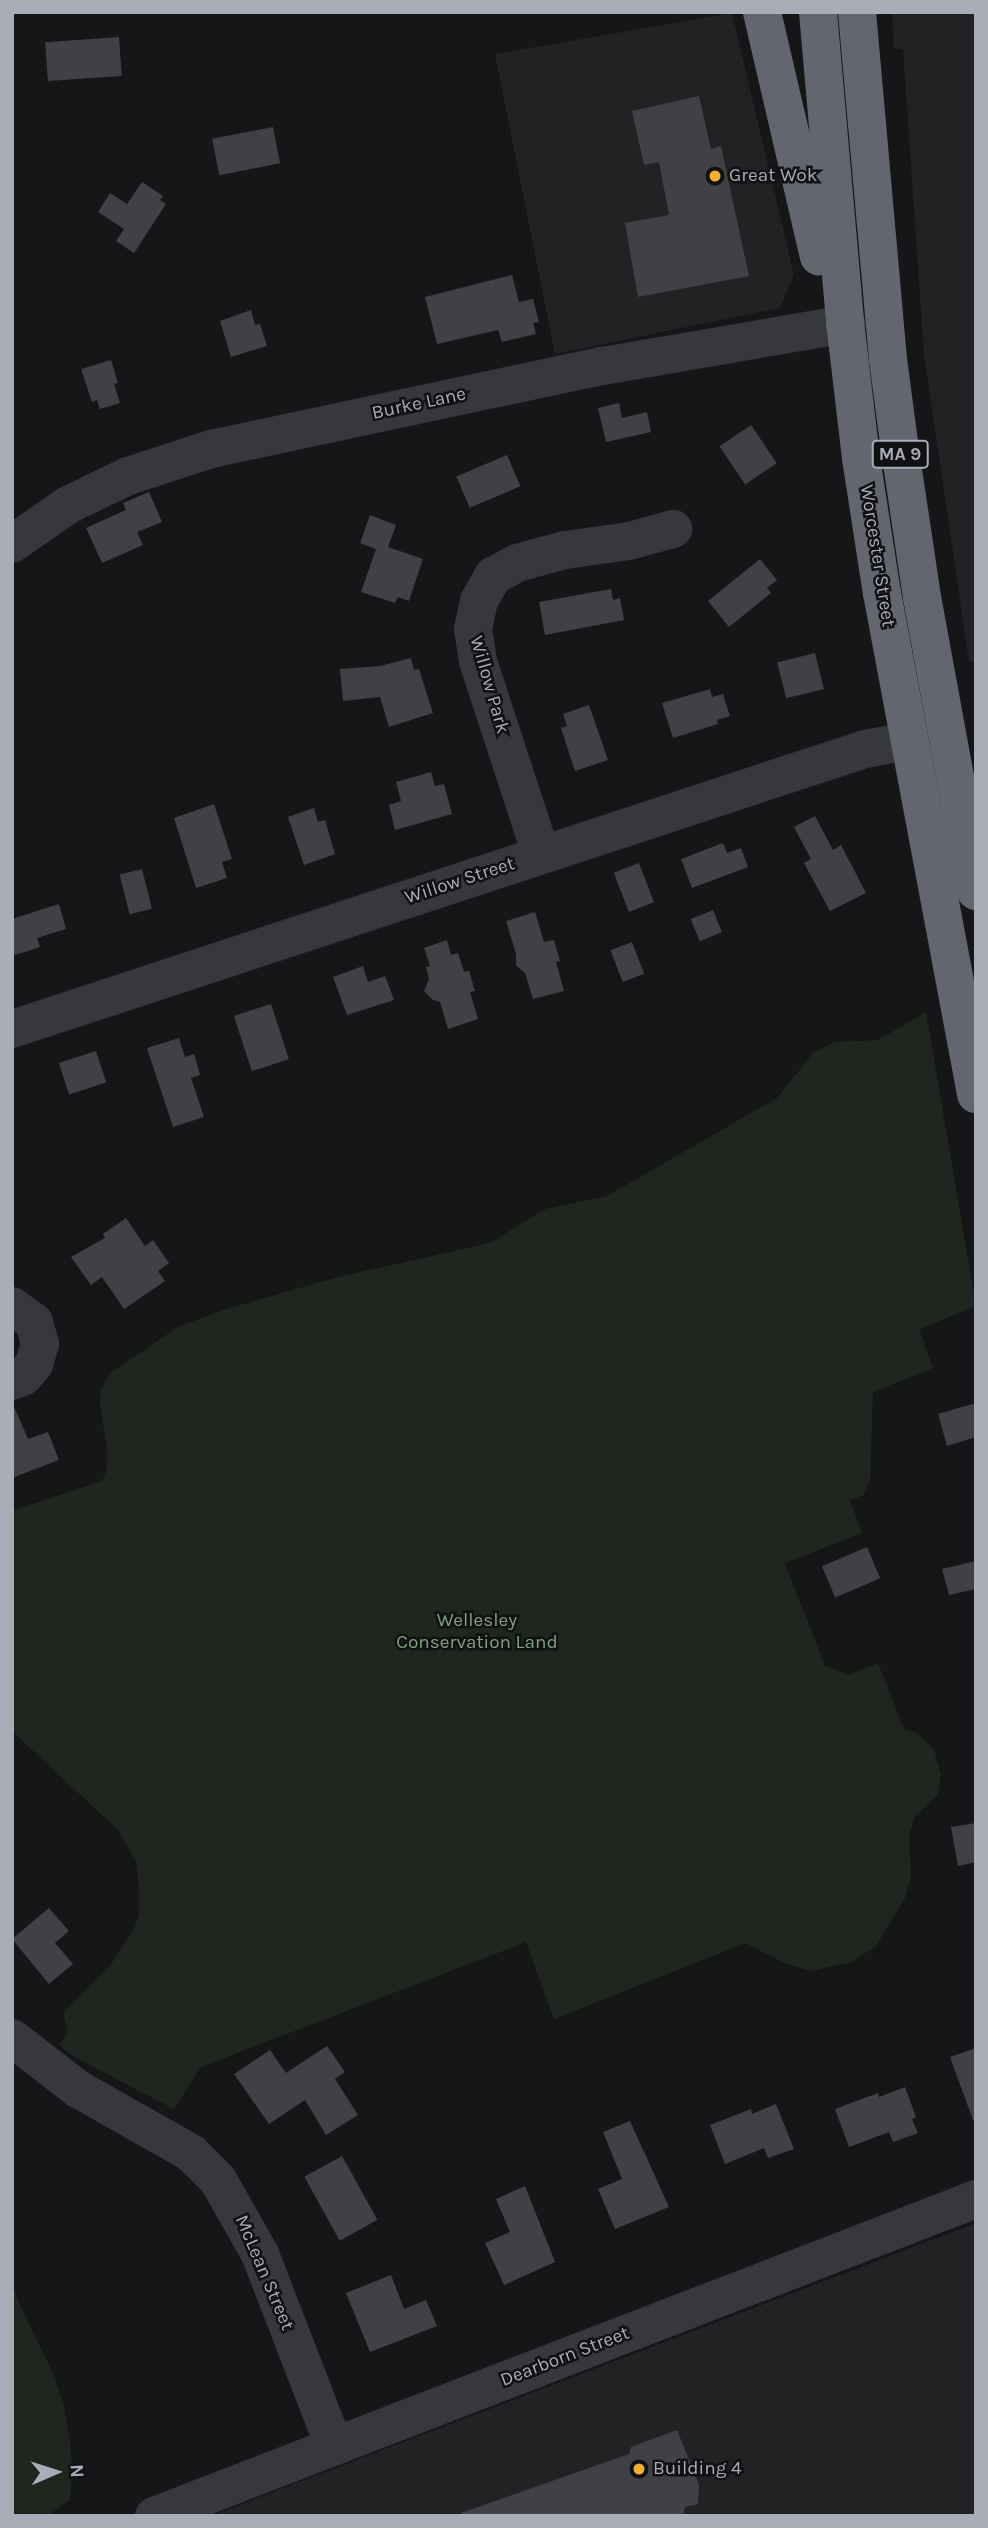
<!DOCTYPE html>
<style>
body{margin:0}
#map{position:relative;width:988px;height:2528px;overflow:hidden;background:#161618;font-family:Karla,sans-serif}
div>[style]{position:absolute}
.built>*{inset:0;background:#222225}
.green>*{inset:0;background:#1e261f}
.building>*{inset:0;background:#404145;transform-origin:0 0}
.minor>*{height:38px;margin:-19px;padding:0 19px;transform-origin:19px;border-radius:19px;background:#37383d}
.highway>*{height:38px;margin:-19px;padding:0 19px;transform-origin:19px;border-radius:19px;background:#63666e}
.dots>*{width:19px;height:19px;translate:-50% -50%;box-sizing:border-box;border:4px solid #111113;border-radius:50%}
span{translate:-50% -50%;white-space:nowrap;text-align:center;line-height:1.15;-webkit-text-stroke:5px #111113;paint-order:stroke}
.shield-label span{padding:2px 5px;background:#111113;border:2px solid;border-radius:5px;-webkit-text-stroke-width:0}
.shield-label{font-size:18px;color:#a8adb8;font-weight:700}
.poi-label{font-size:19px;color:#a8adb8}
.left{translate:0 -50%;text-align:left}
.street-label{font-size:19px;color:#a8adb8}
.park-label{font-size:19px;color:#7fa381}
.frame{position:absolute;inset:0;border:14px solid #a8adb8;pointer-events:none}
.north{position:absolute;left:21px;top:2437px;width:70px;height:70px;-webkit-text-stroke:5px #111113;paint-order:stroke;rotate:87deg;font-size:19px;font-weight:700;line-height:28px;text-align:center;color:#a8adb8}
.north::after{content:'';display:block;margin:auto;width:24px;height:32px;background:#a8adb8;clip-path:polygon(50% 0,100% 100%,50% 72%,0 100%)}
</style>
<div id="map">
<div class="built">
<i style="clip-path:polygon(892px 12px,976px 12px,976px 661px,969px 662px,924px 355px,903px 49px,894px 49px)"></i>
<i style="clip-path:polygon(732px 13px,794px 275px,780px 308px,555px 354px,495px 54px)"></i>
<i style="clip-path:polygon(976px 2223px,976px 2516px,211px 2516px,317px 2475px)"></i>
</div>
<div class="green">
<i style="clip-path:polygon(926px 1012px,976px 1306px,919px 1329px,933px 1368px,873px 1392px,870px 1480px,864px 1495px,850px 1500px,862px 1533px,785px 1563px,825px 1666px,849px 1675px,878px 1663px,904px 1729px,916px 1732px,934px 1749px,941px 1775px,938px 1795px,915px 1816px,909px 1835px,911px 1876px,905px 1898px,876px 1946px,852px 1962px,810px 1971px,782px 1962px,746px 1943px,554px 2019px,526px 1942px,201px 2067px,174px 2109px,74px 2057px,59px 2045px,68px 2032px,63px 2012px,110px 1966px,134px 1929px,139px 1914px,139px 1885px,136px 1862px,118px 1830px,12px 1731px,12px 1511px,102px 1481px,107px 1469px,107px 1450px,100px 1404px,101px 1389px,110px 1373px,178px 1327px,223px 1310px,334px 1278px,490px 1243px,545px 1209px,607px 1196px,777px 1098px,813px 1053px,834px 1042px,878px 1040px)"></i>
<i style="clip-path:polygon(12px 2281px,19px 2303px,54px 2375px,64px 2407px,70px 2442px,72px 2468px,70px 2500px,47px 2516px,12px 2516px)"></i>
</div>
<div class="building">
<i style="left:119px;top:37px;width:39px;height:74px;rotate:86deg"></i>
<i style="clip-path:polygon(699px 96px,711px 149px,721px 146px,749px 276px,638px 297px,625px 223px,669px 215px,659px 162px,644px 165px,632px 111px)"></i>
<i style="left:273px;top:127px;width:37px;height:62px;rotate:79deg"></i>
<i style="clip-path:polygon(142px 182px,163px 196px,160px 200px,166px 204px,134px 253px,116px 241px,124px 229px,98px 212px,110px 193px,127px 204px)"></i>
<i style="clip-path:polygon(512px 275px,519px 302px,533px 299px,539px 322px,533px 323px,536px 334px,502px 342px,498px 330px,437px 344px,425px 297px)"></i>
<i style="clip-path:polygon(251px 310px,255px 325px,260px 324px,267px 346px,231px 357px,220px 321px)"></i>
<i style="clip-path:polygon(111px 360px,118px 383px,114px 384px,120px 403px,100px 409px,97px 400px,92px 402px,81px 369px)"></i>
<i style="clip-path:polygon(619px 403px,622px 418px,647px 412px,651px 432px,606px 442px,598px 408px)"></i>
<i style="left:751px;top:425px;width:46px;height:38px;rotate:56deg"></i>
<i style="left:507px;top:455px;width:34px;height:55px;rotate:67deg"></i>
<i style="clip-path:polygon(149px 492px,162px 522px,137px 532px,143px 545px,102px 563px,86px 528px,126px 510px,123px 503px)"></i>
<i style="clip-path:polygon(370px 515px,396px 525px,388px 547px,423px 559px,409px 601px,398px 597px,395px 603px,361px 592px,376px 549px,360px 543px)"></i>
<i style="clip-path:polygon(760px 559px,777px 580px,767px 588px,771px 593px,729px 627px,708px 601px)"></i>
<i style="clip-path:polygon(611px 589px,613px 600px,620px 598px,624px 620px,545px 635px,539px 602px)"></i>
<i style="left:815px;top:653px;width:37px;height:39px;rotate:76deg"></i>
<i style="clip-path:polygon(411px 658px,414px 670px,419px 669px,433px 713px,389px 727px,380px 697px,343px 701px,340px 669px,380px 666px)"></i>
<i style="clip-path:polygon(710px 689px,712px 697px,723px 694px,730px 716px,717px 720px,718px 724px,673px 738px,662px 703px)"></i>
<i style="clip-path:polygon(589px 705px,608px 760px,575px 771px,561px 728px,567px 726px,563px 714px)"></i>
<i style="clip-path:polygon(431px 772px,435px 786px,444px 784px,452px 814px,395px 830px,389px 805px,401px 801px,396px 782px)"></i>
<i style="clip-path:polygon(214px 804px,232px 859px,222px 862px,227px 878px,196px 888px,174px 818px)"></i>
<i style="clip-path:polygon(314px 808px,318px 822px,325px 820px,335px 854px,304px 865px,288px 817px)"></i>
<i style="clip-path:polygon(815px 816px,833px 850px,841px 845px,866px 893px,830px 911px,804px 863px,811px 859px,794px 827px)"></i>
<i style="clip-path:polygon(723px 843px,727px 853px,741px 848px,748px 867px,692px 888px,681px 859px)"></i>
<i style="left:639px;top:863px;width:42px;height:27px;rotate:69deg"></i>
<i style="left:142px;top:869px;width:41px;height:23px;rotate:76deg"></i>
<i style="clip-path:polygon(59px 904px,66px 929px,37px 938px,40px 947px,12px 956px,12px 919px)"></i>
<i style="left:713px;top:910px;width:24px;height:24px;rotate:68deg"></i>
<i style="clip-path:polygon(535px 912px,544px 942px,554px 940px,560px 961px,556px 962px,564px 991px,533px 999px,525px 973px,516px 965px,516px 954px,506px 921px)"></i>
<i style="clip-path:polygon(447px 940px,451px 955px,458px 953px,464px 972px,469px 971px,475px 991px,470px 992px,478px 1019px,448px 1029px,440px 1002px,433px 1000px,424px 991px,429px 979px,426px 967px,430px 966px,424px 948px)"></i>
<i style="left:632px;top:942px;width:34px;height:23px;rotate:69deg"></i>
<i style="clip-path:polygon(363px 966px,368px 982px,385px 976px,394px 1000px,347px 1015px,333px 977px)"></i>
<i style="left:271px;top:1004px;width:58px;height:39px;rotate:72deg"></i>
<i style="clip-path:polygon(179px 1038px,185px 1057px,194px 1054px,200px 1075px,191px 1078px,204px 1117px,173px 1127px,147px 1048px)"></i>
<i style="left:96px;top:1051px;width:33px;height:39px;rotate:72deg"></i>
<i style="clip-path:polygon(126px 1218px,145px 1246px,153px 1240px,169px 1263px,158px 1271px,165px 1281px,124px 1309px,102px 1277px,91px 1285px,71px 1257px,105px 1238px,103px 1234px)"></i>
<i style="clip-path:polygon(12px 1402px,28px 1439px,48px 1432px,59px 1460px,12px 1478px)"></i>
<i style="clip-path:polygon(976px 1403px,976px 1437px,947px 1446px,938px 1414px)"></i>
<i style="left:867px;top:1547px;width:34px;height:49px;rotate:67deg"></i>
<i style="clip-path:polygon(976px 1561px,976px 1589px,949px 1595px,942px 1569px)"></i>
<i style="clip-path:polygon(976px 1823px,976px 1862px,958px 1866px,951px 1827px)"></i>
<i style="clip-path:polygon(49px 1908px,69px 1931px,55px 1943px,73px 1964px,49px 1984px,12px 1939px)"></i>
<i style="clip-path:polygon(327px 2046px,345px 2072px,335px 2079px,358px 2115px,326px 2135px,305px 2100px,269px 2124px,234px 2074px,270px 2050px,286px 2073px)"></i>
<i style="clip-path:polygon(976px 2048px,976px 2120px,973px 2120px,950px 2057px)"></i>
<i style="clip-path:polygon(905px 2087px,916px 2117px,912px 2119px,918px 2133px,893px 2142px,889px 2132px,849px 2147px,835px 2109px,878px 2093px,879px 2097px)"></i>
<i style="clip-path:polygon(776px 2104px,794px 2149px,768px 2158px,764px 2148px,725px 2164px,710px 2125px,751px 2109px,752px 2114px)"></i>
<i style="clip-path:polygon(630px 2121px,669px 2207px,615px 2229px,598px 2189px,622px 2179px,603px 2132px)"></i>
<i style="left:342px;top:2156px;width:73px;height:43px;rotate:61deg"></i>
<i style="clip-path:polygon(525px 2186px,555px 2262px,504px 2285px,485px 2243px,510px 2232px,496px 2199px)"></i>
<i style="clip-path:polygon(391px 2275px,404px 2309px,426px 2300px,437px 2326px,370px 2352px,346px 2293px)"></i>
<i style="clip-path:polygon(677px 2430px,699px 2485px,698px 2504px,685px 2507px,683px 2516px,462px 2516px,461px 2513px,629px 2454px,631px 2447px)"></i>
</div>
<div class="minor">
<i style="left:12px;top:544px;width:68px;rotate:-34.9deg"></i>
<i style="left:68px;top:505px;width:67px;rotate:-25.8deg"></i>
<i style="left:128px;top:476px;width:87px;rotate:-18deg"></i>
<i style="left:211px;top:449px;width:401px;rotate:-12deg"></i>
<i style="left:603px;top:366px;width:247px;rotate:-9.8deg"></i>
<i style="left:541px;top:854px;width:203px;rotate:-108.1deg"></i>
<i style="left:478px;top:661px;width:32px;rotate:-99deg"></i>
<i style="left:473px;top:629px;width:29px;rotate:-78deg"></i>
<i style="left:479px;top:601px;width:29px;rotate:-61deg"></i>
<i style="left:493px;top:576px;width:27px;rotate:-28deg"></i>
<i style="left:517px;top:563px;width:50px;rotate:-15.2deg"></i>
<i style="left:565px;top:550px;width:65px;rotate:-8deg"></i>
<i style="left:629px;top:541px;width:46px;rotate:-15.3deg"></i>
<i style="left:12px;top:1029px;width:898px;rotate:-18.17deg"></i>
<i style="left:865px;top:749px;width:45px;rotate:-10.3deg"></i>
<i style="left:12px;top:1306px;width:27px;rotate:36deg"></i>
<i style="left:34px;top:1322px;width:23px;rotate:75deg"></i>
<i style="left:40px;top:1344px;width:21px;rotate:107deg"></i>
<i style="left:34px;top:1364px;width:16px;rotate:130deg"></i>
<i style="left:24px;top:1376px;width:13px;rotate:157deg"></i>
<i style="left:12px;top:2038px;width:83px;rotate:37.7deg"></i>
<i style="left:78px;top:2089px;width:130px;rotate:29.5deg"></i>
<i style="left:191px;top:2153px;width:38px;rotate:45deg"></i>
<i style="left:218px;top:2180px;width:85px;rotate:60.4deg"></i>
<i style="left:260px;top:2254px;width:206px;rotate:68.9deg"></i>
<i style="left:154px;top:2516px;width:881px;rotate:-21.09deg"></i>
</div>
<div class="highway">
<i style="left:762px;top:12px;width:251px;rotate:76.9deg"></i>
<i style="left:818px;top:12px;width:311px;rotate:85deg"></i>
<i style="left:845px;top:322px;width:137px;rotate:83.3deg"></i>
<i style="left:861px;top:458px;width:137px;rotate:81.2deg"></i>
<i style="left:882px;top:593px;width:510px;rotate:79.37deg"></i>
<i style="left:857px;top:12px;width:348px;rotate:84.9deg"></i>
<i style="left:888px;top:359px;width:92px;rotate:82.5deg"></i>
<i style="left:900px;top:450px;width:149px;rotate:81.5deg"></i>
<i style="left:922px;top:597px;width:299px;rotate:79.6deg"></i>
</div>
<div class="dots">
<i style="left:715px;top:176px;background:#f2b134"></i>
<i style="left:639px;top:2469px;background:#f2b134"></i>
</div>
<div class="shield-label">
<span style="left:900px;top:454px">MA 9</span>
</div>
<div class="poi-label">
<span class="left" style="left:729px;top:176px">Great Wok</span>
<span class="left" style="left:653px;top:2469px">Building 4</span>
</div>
<div class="street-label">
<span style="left:419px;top:404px;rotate:-12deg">Burke Lane</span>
<span style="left:877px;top:556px;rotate:81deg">Worcester Street</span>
<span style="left:489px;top:685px;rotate:74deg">Willow Park</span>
<span style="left:460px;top:881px;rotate:-18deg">Willow Street</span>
<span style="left:264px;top:2273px;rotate:67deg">McLean Street</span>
<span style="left:565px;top:2357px;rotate:-21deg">Dearborn Street</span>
</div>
<div class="park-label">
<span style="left:477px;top:1632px">Wellesley<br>Conservation Land</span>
</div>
<div class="frame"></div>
<div class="north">N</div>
</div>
